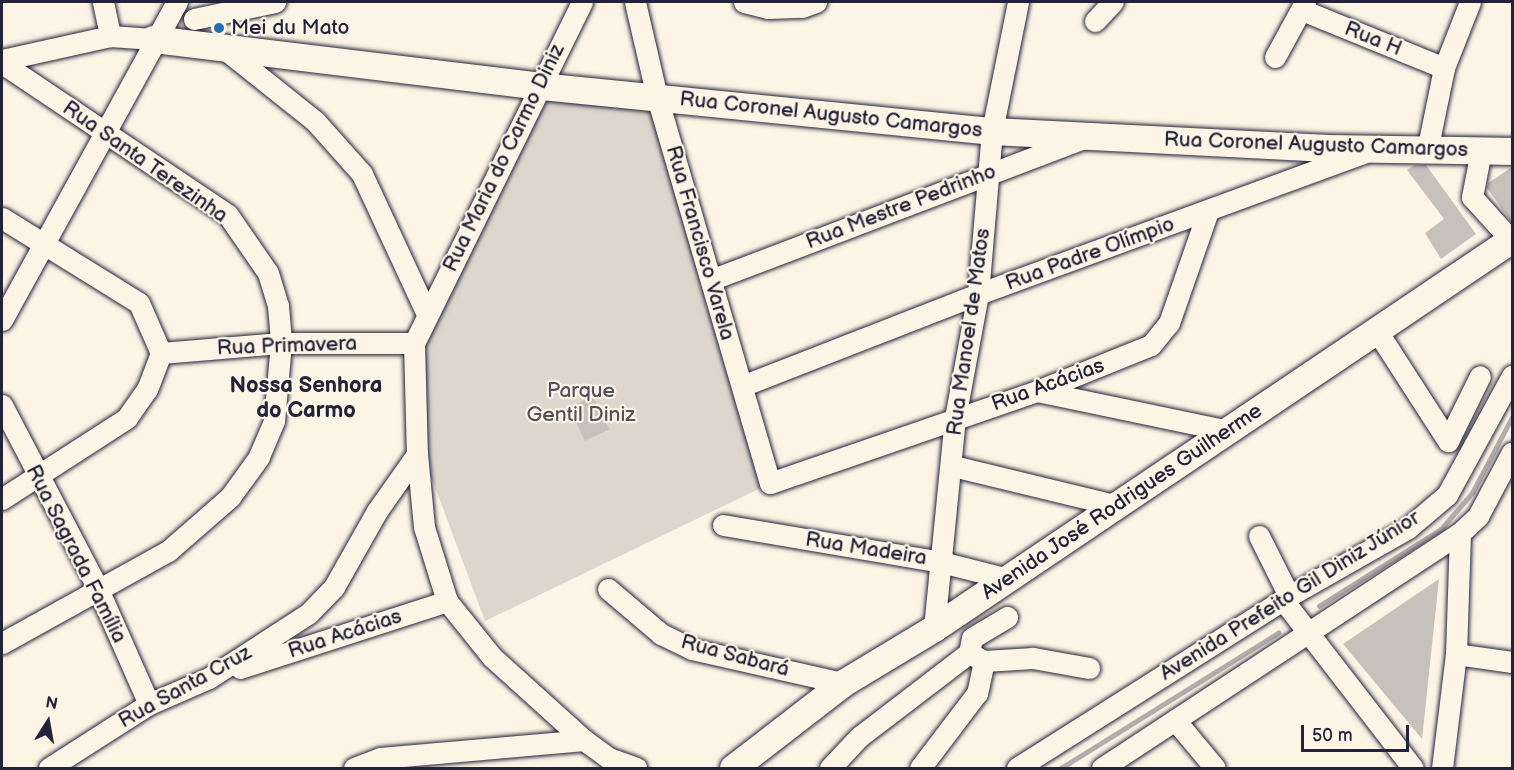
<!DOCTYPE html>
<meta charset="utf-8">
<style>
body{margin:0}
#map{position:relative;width:1514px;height:770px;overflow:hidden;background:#fcf5e5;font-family:"Balsamiq Sans",sans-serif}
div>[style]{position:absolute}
.green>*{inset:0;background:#dcd6cc}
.stream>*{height:4.5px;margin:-2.25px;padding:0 2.25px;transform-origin:2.25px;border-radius:2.25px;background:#b2adab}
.building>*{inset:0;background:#c6c1bb;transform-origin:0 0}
.roads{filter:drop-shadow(0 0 2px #22223b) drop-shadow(0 0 2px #22223b)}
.minor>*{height:21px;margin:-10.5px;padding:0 10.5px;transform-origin:10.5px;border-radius:10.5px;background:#fcf5e5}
.major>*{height:27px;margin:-13.5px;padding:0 13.5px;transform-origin:13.5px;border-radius:13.5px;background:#fcf5e5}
.dots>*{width:16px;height:16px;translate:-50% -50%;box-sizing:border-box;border:3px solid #fcf5e5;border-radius:50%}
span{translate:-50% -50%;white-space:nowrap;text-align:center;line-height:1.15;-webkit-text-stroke:4.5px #fcf5e5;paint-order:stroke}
.poi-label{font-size:21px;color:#22223b}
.left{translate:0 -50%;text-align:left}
.street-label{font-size:21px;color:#22223b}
.park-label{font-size:21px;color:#504f5f}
.neighbourhood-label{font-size:22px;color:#22223b;font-weight:700}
.frame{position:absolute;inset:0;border:3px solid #22223b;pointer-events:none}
.north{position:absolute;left:18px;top:692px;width:60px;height:60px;-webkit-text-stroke:4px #fcf5e5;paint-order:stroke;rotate:11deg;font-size:16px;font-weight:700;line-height:24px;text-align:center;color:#22223b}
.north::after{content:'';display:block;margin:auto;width:21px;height:27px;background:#22223b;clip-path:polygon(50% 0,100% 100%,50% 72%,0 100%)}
.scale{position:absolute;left:1301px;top:725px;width:108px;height:27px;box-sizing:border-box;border:3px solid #22223b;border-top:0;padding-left:8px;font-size:18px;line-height:21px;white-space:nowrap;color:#22223b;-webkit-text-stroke:4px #fcf5e5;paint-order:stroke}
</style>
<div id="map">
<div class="green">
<i style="clip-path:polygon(544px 99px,658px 112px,765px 486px,485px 621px,429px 471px,423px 349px)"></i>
</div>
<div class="stream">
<i style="left:1319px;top:606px;width:144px;rotate:-32.3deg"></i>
<i style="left:1441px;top:529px;width:48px;rotate:-49.3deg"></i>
<i style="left:1472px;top:493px;width:86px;rotate:-62.2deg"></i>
<i style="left:1061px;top:768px;width:256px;rotate:-31.9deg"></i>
</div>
<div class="building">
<i style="clip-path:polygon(1415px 165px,1426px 165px,1476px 234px,1441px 259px,1425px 233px,1444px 219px,1407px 170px)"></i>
<i style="clip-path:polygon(1512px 167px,1512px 223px,1487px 188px,1488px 183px)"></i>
<i style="left:593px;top:396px;width:37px;height:27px;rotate:64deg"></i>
<i style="clip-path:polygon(1439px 579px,1422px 739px,1343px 644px)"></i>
</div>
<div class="roads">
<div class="minor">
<i style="left:103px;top:2px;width:35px;rotate:78deg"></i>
<i style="left:582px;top:2px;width:380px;rotate:116.2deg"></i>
<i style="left:414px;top:343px;width:111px;rotate:88.5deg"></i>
<i style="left:417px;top:454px;width:73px;rotate:84.5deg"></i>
<i style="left:424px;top:527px;width:77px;rotate:72.7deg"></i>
<i style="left:447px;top:601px;width:72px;rotate:51.2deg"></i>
<i style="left:492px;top:657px;width:124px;rotate:42.1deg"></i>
<i style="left:584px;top:740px;width:31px;rotate:36deg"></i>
<i style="left:609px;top:758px;width:29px;rotate:20deg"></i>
<i style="left:635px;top:2px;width:98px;rotate:77deg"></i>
<i style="left:657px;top:97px;width:402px;rotate:73.7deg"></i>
<i style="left:770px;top:483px;width:282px;rotate:-19deg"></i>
<i style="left:1037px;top:391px;width:123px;rotate:-22deg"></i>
<i style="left:1151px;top:345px;width:28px;rotate:-51deg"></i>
<i style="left:1169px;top:323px;width:119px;rotate:-70.8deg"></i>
<i style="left:744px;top:2px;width:25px;rotate:14deg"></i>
<i style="left:768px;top:8px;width:34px;rotate:-2deg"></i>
<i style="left:802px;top:7px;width:15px;rotate:-20deg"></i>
<i style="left:1302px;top:10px;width:153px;rotate:22.2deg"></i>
<i style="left:194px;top:19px;width:83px;rotate:-11.9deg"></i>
<i style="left:1095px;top:21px;width:26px;rotate:-47deg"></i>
<i style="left:226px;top:50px;width:114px;rotate:38.6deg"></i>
<i style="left:315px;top:121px;width:71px;rotate:48.4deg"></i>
<i style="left:362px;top:174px;width:154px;rotate:65.1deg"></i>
<i style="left:1275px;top:57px;width:63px;rotate:-61.4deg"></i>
<i style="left:2px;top:60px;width:111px;rotate:-12.5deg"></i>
<i style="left:110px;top:36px;width:43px;rotate:4deg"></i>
<i style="left:2px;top:63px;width:272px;rotate:33.9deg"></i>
<i style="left:228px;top:215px;width:70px;rotate:55.4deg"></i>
<i style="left:268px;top:273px;width:34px;rotate:73deg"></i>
<i style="left:278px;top:306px;width:37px;rotate:85deg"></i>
<i style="left:281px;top:343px;width:78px;rotate:95.1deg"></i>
<i style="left:274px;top:421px;width:39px;rotate:113deg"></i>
<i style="left:259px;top:457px;width:49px;rotate:125.9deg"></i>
<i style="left:230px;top:497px;width:82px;rotate:138.9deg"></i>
<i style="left:168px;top:551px;width:190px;rotate:151deg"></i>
<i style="left:1427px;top:151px;width:85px;rotate:-78.4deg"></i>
<i style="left:1444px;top:68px;width:71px;rotate:-68.5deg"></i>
<i style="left:1481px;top:151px;width:47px;rotate:101.1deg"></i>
<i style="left:1472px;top:197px;width:58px;rotate:47.8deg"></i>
<i style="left:2px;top:218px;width:161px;rotate:31.8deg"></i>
<i style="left:139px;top:303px;width:55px;rotate:66.3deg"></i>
<i style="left:161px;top:353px;width:39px;rotate:111deg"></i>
<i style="left:147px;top:389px;width:35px;rotate:125deg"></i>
<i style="left:127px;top:418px;width:149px;rotate:147.1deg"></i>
<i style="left:713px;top:279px;width:397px;rotate:-20.8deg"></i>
<i style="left:2px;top:320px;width:363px;rotate:-61.2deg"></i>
<i style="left:1377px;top:331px;width:131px;rotate:57.2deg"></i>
<i style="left:1448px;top:441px;width:72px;rotate:-63.8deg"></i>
<i style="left:161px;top:353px;width:120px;rotate:-4.8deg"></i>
<i style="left:281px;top:343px;width:133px"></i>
<i style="left:742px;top:386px;width:253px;rotate:-21.3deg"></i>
<i style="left:978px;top:294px;width:413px;rotate:-20.1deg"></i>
<i style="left:1037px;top:391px;width:196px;rotate:11.8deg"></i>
<i style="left:2px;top:405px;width:208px;rotate:62.4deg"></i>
<i style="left:98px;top:589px;width:126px;rotate:66.1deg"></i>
<i style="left:953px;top:466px;width:170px;rotate:13.6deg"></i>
<i style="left:723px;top:525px;width:221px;rotate:9.6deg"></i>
<i style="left:941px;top:562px;width:69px;rotate:14.2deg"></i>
<i style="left:1259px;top:536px;width:67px;rotate:63.4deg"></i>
<i style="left:608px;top:589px;width:70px;rotate:40.3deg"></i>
<i style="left:661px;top:634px;width:34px;rotate:26deg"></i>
<i style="left:692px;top:649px;width:155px;rotate:12.7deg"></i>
<i style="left:1283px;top:600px;width:212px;rotate:52.3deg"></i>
<i style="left:934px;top:628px;width:211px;rotate:-84.3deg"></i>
<i style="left:955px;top:418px;width:126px;rotate:-79.5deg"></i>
<i style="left:978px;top:294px;width:164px;rotate:-85.1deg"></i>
<i style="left:992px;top:131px;width:132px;rotate:-78.6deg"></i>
<i style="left:969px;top:653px;width:15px;rotate:-79deg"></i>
<i style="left:972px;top:638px;width:41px;rotate:-31deg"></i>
<i style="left:1456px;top:654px;width:57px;rotate:8.1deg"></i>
<i style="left:984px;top:661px;width:49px;rotate:-3.5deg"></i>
<i style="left:1033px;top:658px;width:57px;rotate:10.1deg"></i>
<i style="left:240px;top:668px;width:218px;rotate:-17.9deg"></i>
<i style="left:1175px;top:720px;width:62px;rotate:50.2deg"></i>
<i style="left:49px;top:768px;width:119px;rotate:-32.6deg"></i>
<i style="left:149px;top:704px;width:65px;rotate:-23.4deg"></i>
<i style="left:209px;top:678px;width:119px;rotate:-33deg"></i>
<i style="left:309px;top:613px;width:36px;rotate:-46deg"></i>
<i style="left:334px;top:587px;width:87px;rotate:-60.5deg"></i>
<i style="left:377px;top:511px;width:70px;rotate:-54.9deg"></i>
<i style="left:354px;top:768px;width:28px;rotate:-21deg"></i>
<i style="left:380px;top:758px;width:205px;rotate:-5deg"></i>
<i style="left:830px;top:768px;width:42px;rotate:-46.9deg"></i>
<i style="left:859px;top:737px;width:138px;rotate:-37.4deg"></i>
<i style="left:969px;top:653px;width:17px;rotate:28deg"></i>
<i style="left:984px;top:661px;width:33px;rotate:102deg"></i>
<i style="left:977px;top:693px;width:94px;rotate:127.2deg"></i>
<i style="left:1017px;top:768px;width:322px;rotate:-32.3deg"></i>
<i style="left:1289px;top:596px;width:137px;rotate:-29.7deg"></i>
<i style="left:1408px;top:528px;width:51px;rotate:-40.2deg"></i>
<i style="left:1447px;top:495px;width:136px;rotate:-61.4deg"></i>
<i style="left:1102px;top:768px;width:428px;rotate:-33.3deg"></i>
<i style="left:1460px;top:533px;width:25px;rotate:-43deg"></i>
<i style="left:1478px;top:516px;width:72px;rotate:-62deg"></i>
<i style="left:1442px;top:768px;width:115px;rotate:-83deg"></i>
<i style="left:1456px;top:654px;width:121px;rotate:-88.1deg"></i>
</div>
<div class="major">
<i style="left:153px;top:39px;width:390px;rotate:6.9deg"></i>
<i style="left:540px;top:86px;width:454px;rotate:5.7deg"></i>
<i style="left:992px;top:131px;width:336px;rotate:2.9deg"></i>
<i style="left:1328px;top:148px;width:184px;rotate:0.9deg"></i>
<i style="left:733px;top:768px;width:139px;rotate:-37.7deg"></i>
<i style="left:843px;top:683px;width:106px;rotate:-31.1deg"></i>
<i style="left:934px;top:628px;width:697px;rotate:-33.94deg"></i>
</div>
</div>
<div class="dots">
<i style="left:219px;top:28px;background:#1f6fb2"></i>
</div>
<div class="poi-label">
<span class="left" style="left:231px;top:28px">Mei du Mato</span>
</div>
<div class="street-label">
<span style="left:1373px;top:39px;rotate:22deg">Rua H</span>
<span style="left:831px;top:115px;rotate:6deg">Rua Coronel Augusto Camargos</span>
<span style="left:1316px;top:145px;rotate:2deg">Rua Coronel Augusto Camargos</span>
<span style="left:504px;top:158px;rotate:-64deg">Rua Maria do Carmo Diniz</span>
<span style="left:145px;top:162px;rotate:35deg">Rua Santa Terezinha</span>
<span style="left:901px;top:207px;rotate:-21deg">Rua Mestre Pedrinho</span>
<span style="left:700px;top:243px;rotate:74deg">Rua Francisco Varela</span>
<span style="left:1090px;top:254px;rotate:-20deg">Rua Padre Olímpio</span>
<span style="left:969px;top:332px;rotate:-82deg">Rua Manoel de Matos</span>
<span style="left:287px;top:346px;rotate:-2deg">Rua Primavera</span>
<span style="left:1048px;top:385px;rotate:-20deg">Rua Acácias</span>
<span style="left:1122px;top:502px;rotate:-34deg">Avenida José Rodrigues Guilherme</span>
<span style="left:866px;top:549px;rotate:9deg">Rua Madeira</span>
<span style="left:76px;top:554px;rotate:63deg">Rua Sagrada Família</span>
<span style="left:1290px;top:596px;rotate:-32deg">Avenida Prefeito Gil Diniz Júnior</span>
<span style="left:345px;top:634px;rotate:-18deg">Rua Acácias</span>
<span style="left:735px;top:656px;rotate:15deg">Rua Sabará</span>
<span style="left:185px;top:687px;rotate:-29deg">Rua Santa Cruz</span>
</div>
<div class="park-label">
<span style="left:581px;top:403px">Parque<br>Gentil Diniz</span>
</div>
<div class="neighbourhood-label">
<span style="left:306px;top:398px">Nossa Senhora<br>do Carmo</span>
</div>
<div class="frame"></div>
<div class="north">N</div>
<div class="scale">50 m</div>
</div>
